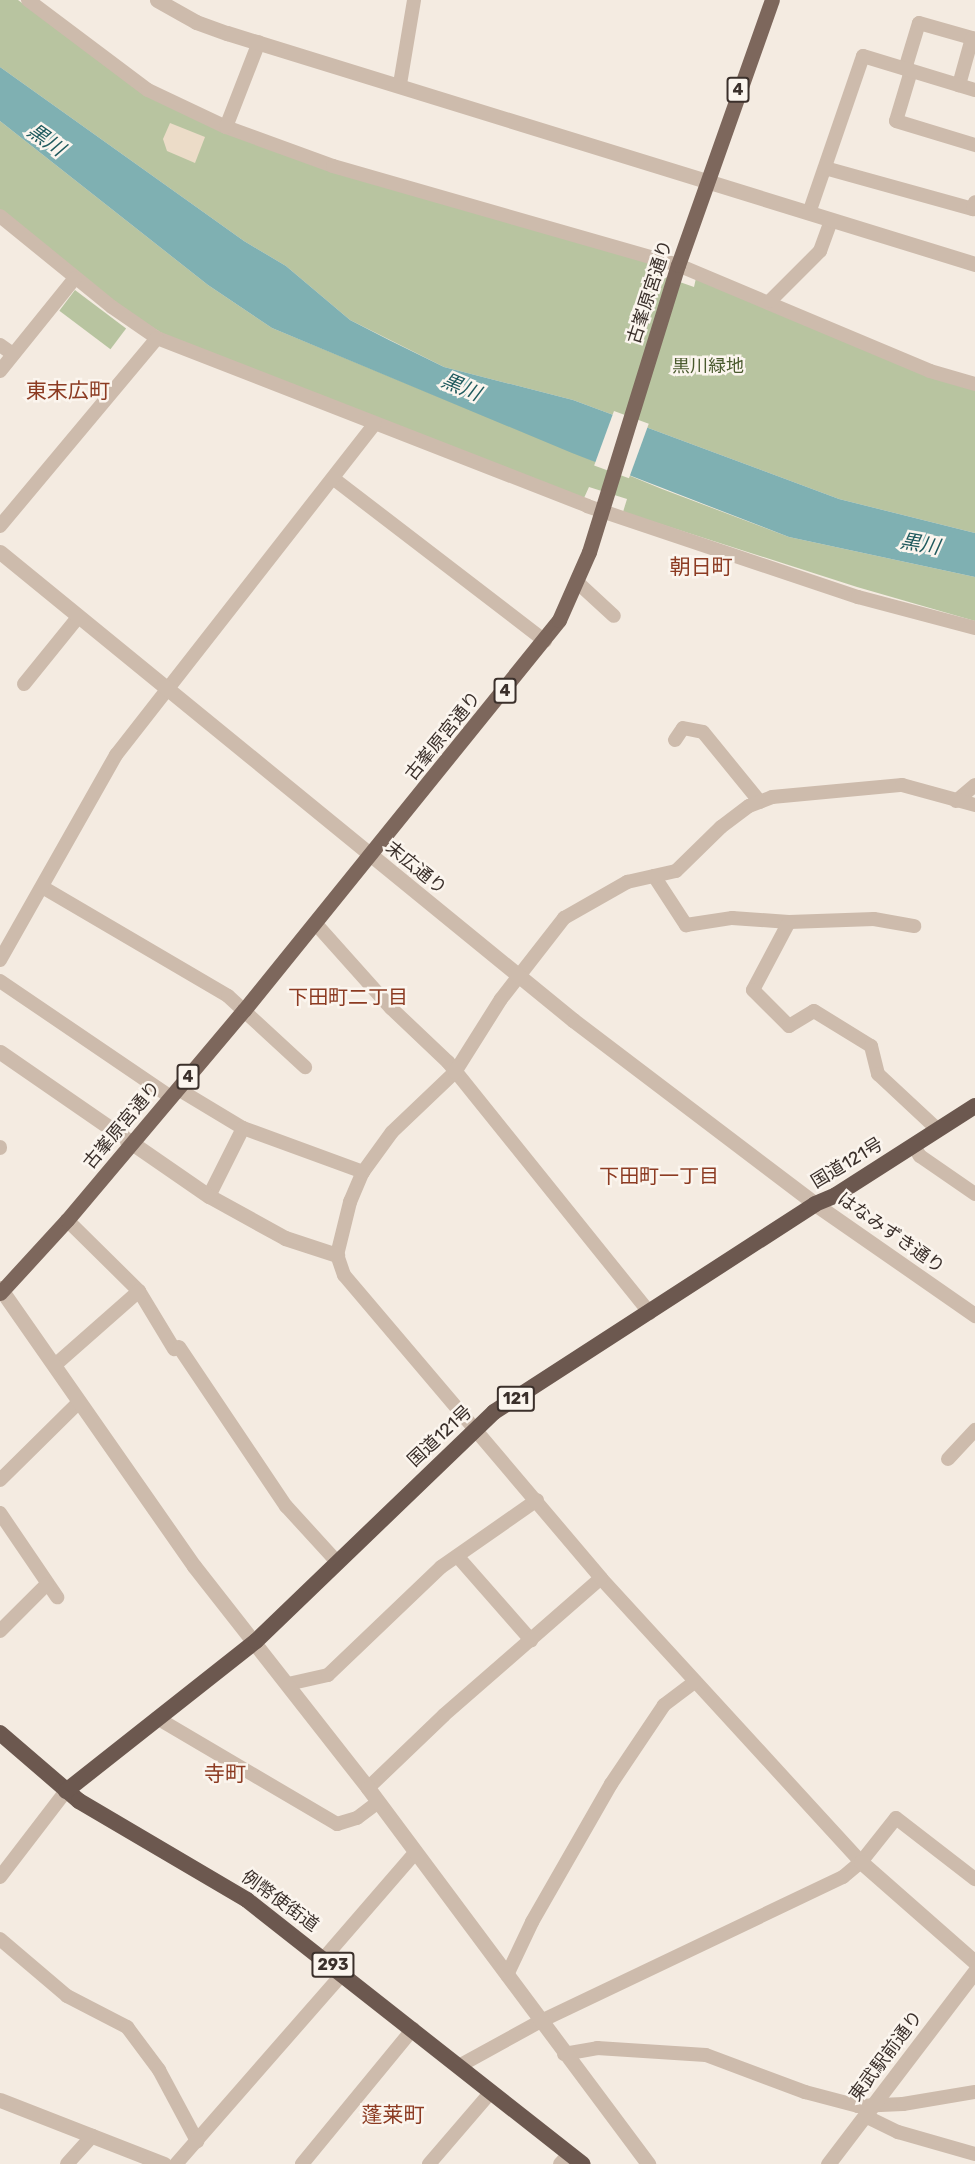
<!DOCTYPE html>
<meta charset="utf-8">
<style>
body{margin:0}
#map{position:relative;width:975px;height:2164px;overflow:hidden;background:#f4ebe1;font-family:Rubik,"Noto Sans JP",sans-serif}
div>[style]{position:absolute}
.green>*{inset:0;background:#b8c4a0;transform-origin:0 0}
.plaza>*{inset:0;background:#ecdcc8}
.water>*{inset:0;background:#7fb0b2}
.pier>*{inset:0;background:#f4ebe1;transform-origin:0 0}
.minor>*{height:14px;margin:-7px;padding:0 7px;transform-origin:7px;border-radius:7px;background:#cdbbac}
.tertiary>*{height:15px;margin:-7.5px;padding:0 7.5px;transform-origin:7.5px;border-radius:7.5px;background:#cdbbac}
.primary>*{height:15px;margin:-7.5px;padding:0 7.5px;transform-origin:7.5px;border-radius:7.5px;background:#7d675c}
.trunk>*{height:16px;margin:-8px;padding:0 8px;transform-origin:8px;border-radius:8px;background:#6c584f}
span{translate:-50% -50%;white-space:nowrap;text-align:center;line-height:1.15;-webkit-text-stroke:5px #fbf5ee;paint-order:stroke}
.shield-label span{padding:2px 4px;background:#fbf5ee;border:2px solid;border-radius:4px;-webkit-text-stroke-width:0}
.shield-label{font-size:16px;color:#3b302b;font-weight:700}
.street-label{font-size:18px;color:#3b302b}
.park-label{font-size:18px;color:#4a5a2e}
.water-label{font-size:20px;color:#1f5a5e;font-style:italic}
.neighbourhood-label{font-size:20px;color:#8c3b22}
.quarter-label{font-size:21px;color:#8c3b22}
</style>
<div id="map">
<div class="green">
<i style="clip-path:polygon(0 0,18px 0,105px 65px,218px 127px,659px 265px,657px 274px,694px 287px,696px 278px,975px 388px,975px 533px,839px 499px,573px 400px,444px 367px,350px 320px,286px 266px,244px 241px,0 67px)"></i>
<i style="clip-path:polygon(0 121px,208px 285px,272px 328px,662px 489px,789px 537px,975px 577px,975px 621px,857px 587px,623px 512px,627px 499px,589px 487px,584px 498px,165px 335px,123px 309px,0 210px)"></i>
<i style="left:75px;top:290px;width:64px;height:26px;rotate:37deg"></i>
</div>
<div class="plaza">
<i style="clip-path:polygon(170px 123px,205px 137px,195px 163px,167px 151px,163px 139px)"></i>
</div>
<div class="water">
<i style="clip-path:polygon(0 67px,244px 241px,286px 266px,350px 320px,389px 340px,444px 367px,573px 400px,839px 499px,975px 533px,975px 577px,789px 537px,572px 453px,272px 328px,208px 285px,0 121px)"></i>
</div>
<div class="pier">
<i style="left:614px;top:411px;width:37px;height:58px;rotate:20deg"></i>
</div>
<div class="minor">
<i style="left:28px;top:0;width:150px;rotate:36.9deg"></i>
<i style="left:148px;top:90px;width:86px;rotate:25.4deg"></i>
<i style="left:226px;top:127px;width:114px;rotate:20deg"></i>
<i style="left:333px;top:166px;width:359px;rotate:16deg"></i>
<i style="left:678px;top:265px;width:273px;rotate:22.8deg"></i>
<i style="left:930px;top:371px;width:47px;rotate:16.1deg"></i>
<i style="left:905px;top:69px;width:48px;rotate:-73.1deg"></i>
<i style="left:919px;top:23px;width:55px;rotate:15.8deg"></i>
<i style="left:972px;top:38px;width:49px;rotate:105.5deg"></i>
<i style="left:911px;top:71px;width:52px;rotate:106.7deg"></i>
<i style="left:896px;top:121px;width:83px;rotate:16.9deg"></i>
<i style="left:400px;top:84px;width:85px;rotate:-80.5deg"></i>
<i style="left:226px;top:127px;width:91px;rotate:-68.8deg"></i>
<i style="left:825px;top:168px;width:154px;rotate:15.5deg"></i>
<i style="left:973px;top:209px;width:7px;rotate:-74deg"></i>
<i style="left:809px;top:213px;width:166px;rotate:-71deg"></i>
<i style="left:863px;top:56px;width:117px;rotate:16.9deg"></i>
<i style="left:0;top:216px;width:144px;rotate:39.1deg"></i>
<i style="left:112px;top:307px;width:55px;rotate:34.6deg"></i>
<i style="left:157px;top:338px;width:462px;rotate:21.3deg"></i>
<i style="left:587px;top:506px;width:286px;rotate:18.6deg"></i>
<i style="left:858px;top:597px;width:121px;rotate:14.8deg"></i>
<i style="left:770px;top:301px;width:71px;rotate:-45deg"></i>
<i style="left:820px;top:251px;width:33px;rotate:-70deg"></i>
<i style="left:0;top:345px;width:16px;rotate:35deg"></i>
<i style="left:0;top:371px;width:119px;rotate:-51.1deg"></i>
<i style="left:334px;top:479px;width:266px;rotate:37.5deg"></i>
<i style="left:0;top:526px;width:245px;rotate:-50.1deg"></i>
<i style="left:577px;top:582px;width:50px;rotate:42.6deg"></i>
<i style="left:24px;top:684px;width:87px;rotate:-51deg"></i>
<i style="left:675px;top:740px;width:14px;rotate:-56deg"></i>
<i style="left:683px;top:728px;width:20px;rotate:11deg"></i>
<i style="left:703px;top:732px;width:90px;rotate:50.8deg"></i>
<i style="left:956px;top:801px;width:25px;rotate:-40deg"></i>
<i style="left:654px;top:876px;width:59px;rotate:56.9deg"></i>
<i style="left:686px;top:925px;width:47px;rotate:-8.7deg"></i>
<i style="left:732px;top:918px;width:57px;rotate:4deg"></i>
<i style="left:789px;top:922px;width:85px;rotate:-2deg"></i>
<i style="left:874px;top:919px;width:41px;rotate:9.9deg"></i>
<i style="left:44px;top:888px;width:213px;rotate:30.4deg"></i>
<i style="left:228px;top:996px;width:105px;rotate:42.7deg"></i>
<i style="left:789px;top:922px;width:77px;rotate:117.9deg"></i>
<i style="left:753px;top:990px;width:51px;rotate:45deg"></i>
<i style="left:789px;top:1026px;width:29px;rotate:-31deg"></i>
<i style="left:814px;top:1011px;width:67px;rotate:31.6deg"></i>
<i style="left:871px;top:1046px;width:29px;rotate:76deg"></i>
<i style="left:878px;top:1074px;width:82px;rotate:43deg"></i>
<i style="left:315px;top:923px;width:114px;rotate:48.2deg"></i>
<i style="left:391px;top:1008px;width:79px;rotate:43.5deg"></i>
<i style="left:448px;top:1062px;width:322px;rotate:51.2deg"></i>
<i style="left:0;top:960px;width:236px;rotate:-60.5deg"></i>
<i style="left:116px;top:755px;width:420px;rotate:-52deg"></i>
<i style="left:0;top:981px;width:207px;rotate:34.2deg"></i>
<i style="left:178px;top:1089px;width:76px;rotate:31deg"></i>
<i style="left:243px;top:1128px;width:128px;rotate:20.1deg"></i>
<i style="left:913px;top:1145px;width:13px;rotate:58deg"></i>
<i style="left:920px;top:1156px;width:67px;rotate:34.6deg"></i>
<i style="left:0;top:1147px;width:1px;rotate:90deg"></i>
<i style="left:209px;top:1196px;width:76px;rotate:-63.4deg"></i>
<i style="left:67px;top:1220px;width:101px;rotate:44.6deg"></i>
<i style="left:139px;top:1291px;width:68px;rotate:58.9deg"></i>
<i style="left:179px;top:1347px;width:192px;rotate:56.1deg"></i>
<i style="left:286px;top:1506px;width:77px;rotate:47.6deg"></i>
<i style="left:55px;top:1365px;width:112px;rotate:-41.4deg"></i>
<i style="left:948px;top:1459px;width:40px;rotate:-47deg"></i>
<i style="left:0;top:1480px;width:111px;rotate:-44.6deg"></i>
<i style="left:0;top:1513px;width:102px;rotate:55.8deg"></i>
<i style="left:458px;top:1557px;width:111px;rotate:48.7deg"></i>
<i style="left:0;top:1631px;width:66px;rotate:-45deg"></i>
<i style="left:288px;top:1684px;width:41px;rotate:-12.7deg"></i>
<i style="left:328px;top:1675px;width:156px;rotate:-43.7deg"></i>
<i style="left:441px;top:1567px;width:117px;rotate:-34.9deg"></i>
<i style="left:157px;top:1718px;width:209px;rotate:30.5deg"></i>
<i style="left:337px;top:1824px;width:21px;rotate:-17deg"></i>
<i style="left:357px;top:1818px;width:26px;rotate:-37deg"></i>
<i style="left:368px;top:1788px;width:105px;rotate:-43.8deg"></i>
<i style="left:444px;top:1715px;width:208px;rotate:-41.1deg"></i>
<i style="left:861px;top:1862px;width:385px;rotate:-132.5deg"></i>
<i style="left:601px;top:1578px;width:397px;rotate:-130.3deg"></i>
<i style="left:344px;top:1275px;width:21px;rotate:-109deg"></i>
<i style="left:337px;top:1255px;width:55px;rotate:-76.2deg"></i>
<i style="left:350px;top:1202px;width:33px;rotate:-67deg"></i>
<i style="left:363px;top:1172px;width:49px;rotate:-54.1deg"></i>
<i style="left:392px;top:1132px;width:87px;rotate:-43.6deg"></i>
<i style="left:455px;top:1072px;width:86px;rotate:-57.8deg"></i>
<i style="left:501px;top:999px;width:103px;rotate:-52.1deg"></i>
<i style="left:564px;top:918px;width:73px;rotate:-29.7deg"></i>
<i style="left:627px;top:882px;width:50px;rotate:-12.7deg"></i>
<i style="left:676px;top:871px;width:63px;rotate:-44.4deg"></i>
<i style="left:721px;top:827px;width:35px;rotate:-37deg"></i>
<i style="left:749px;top:806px;width:25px;rotate:-21deg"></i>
<i style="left:772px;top:797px;width:131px;rotate:-5.3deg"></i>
<i style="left:902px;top:785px;width:76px;rotate:15.3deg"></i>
<i style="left:0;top:1877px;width:108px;rotate:-52.5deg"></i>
<i style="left:0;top:1939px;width:88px;rotate:40.4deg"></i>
<i style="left:67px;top:1996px;width:68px;rotate:27.3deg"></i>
<i style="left:127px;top:2027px;width:54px;rotate:53.3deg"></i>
<i style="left:159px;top:2070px;width:81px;rotate:61.8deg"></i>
<i style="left:324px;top:1958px;width:139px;rotate:-49.1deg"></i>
<i style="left:507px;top:1975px;width:59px;rotate:-64.7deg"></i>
<i style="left:532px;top:1922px;width:159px;rotate:-60.2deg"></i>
<i style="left:611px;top:1784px;width:95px;rotate:-56.1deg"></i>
<i style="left:664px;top:1705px;width:39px;rotate:-37deg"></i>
<i style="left:564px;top:2054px;width:34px;rotate:-10deg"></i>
<i style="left:597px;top:2048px;width:109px;rotate:3.7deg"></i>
<i style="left:706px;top:2055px;width:106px;rotate:20.5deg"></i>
<i style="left:805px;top:2092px;width:55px;rotate:14.8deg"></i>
<i style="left:858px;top:2106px;width:45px;rotate:-2.5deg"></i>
<i style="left:903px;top:2104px;width:73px;rotate:-9.5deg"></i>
<i style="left:459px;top:2066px;width:94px;rotate:-28.8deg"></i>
<i style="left:541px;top:2021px;width:335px;rotate:-25.5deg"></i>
<i style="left:843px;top:1877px;width:23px;rotate:-40deg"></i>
<i style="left:861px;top:1862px;width:56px;rotate:-51.5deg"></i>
<i style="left:896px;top:1818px;width:100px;rotate:37.7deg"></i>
<i style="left:865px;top:2116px;width:37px;rotate:26deg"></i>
<i style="left:898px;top:2132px;width:80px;rotate:15.9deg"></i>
<i style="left:67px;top:2164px;width:38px;rotate:-48deg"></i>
<i style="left:176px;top:2164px;width:254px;rotate:-48.8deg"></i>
<i style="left:302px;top:2164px;width:175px;rotate:-50.6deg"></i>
<i style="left:429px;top:2164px;width:95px;rotate:-49.3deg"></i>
<i style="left:560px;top:2164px;width:13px;rotate:-48deg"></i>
</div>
<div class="tertiary">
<i style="left:157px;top:0;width:45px;rotate:29.4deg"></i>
<i style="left:196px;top:22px;width:33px;rotate:20deg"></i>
<i style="left:227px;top:33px;width:783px;rotate:17.16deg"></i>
<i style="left:0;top:552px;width:740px;rotate:39.24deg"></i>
<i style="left:573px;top:1020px;width:304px;rotate:37.2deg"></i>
<i style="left:815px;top:1204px;width:195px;rotate:34.8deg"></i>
<i style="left:0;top:1052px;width:254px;rotate:34.6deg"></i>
<i style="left:209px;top:1196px;width:87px;rotate:28.9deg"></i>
<i style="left:285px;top:1238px;width:55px;rotate:18.1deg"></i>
<i style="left:0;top:1288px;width:339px;rotate:55.1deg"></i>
<i style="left:194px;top:1566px;width:282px;rotate:51.9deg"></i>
<i style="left:368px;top:1788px;width:469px;rotate:53.3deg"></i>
<i style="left:861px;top:1862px;width:152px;rotate:41.3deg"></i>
<i style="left:0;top:2100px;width:176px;rotate:21.3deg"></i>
<i style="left:828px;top:2164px;width:243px;rotate:-52.7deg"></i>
</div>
<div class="primary">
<i style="left:0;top:1293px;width:99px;rotate:-47.5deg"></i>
<i style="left:67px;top:1220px;width:275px;rotate:-49.9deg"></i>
<i style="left:244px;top:1010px;width:501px;rotate:-51.07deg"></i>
<i style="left:559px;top:620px;width:74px;rotate:-66.2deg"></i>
<i style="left:589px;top:552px;width:300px;rotate:-72.8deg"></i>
<i style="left:678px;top:265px;width:281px;rotate:-70.5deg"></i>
</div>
<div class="trunk">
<i style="left:0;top:1733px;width:104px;rotate:40.7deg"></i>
<i style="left:79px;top:1801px;width:195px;rotate:30.5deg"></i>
<i style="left:247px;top:1900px;width:427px;rotate:38.2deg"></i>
<i style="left:66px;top:1791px;width:242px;rotate:-38.3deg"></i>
<i style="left:256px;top:1641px;width:330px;rotate:-43.9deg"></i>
<i style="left:494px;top:1412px;width:382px;rotate:-32.9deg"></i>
<i style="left:815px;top:1204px;width:23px;rotate:-23deg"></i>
<i style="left:836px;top:1195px;width:165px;rotate:-32.6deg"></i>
</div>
<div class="shield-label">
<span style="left:738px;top:90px">4</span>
<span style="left:505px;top:691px">4</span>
<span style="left:188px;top:1077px">4</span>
<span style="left:516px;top:1399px">121</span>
<span style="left:333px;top:1965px">293</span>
</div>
<div class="street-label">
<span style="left:650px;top:292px;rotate:-72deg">古峯原宮通り</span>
<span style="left:443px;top:736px;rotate:-51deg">古峯原宮通り</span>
<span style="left:416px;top:868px;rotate:39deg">末広通り</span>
<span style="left:122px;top:1125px;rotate:-50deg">古峯原宮通り</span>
<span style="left:847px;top:1163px;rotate:-31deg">国道121号</span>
<span style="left:891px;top:1233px;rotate:35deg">はなみずき通り</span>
<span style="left:440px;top:1436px;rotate:-43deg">国道121号</span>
<span style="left:280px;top:1901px;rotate:36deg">例幣使街道</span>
<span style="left:886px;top:2056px;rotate:-53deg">東武駅前通り</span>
</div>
<div class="park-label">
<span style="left:708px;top:366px">黒川緑地</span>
</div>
<div class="water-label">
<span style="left:46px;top:140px;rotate:35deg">黒川</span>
<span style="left:461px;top:387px;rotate:23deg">黒川</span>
<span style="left:920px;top:544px;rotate:10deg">黒川</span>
</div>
<div class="neighbourhood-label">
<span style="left:348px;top:997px">下田町二丁目</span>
<span style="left:659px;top:1176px">下田町一丁目</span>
</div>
<div class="quarter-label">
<span style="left:68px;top:391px">東末広町</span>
<span style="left:701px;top:567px">朝日町</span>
<span style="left:225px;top:1774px">寺町</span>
<span style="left:393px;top:2115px">蓬莱町</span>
</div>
</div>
